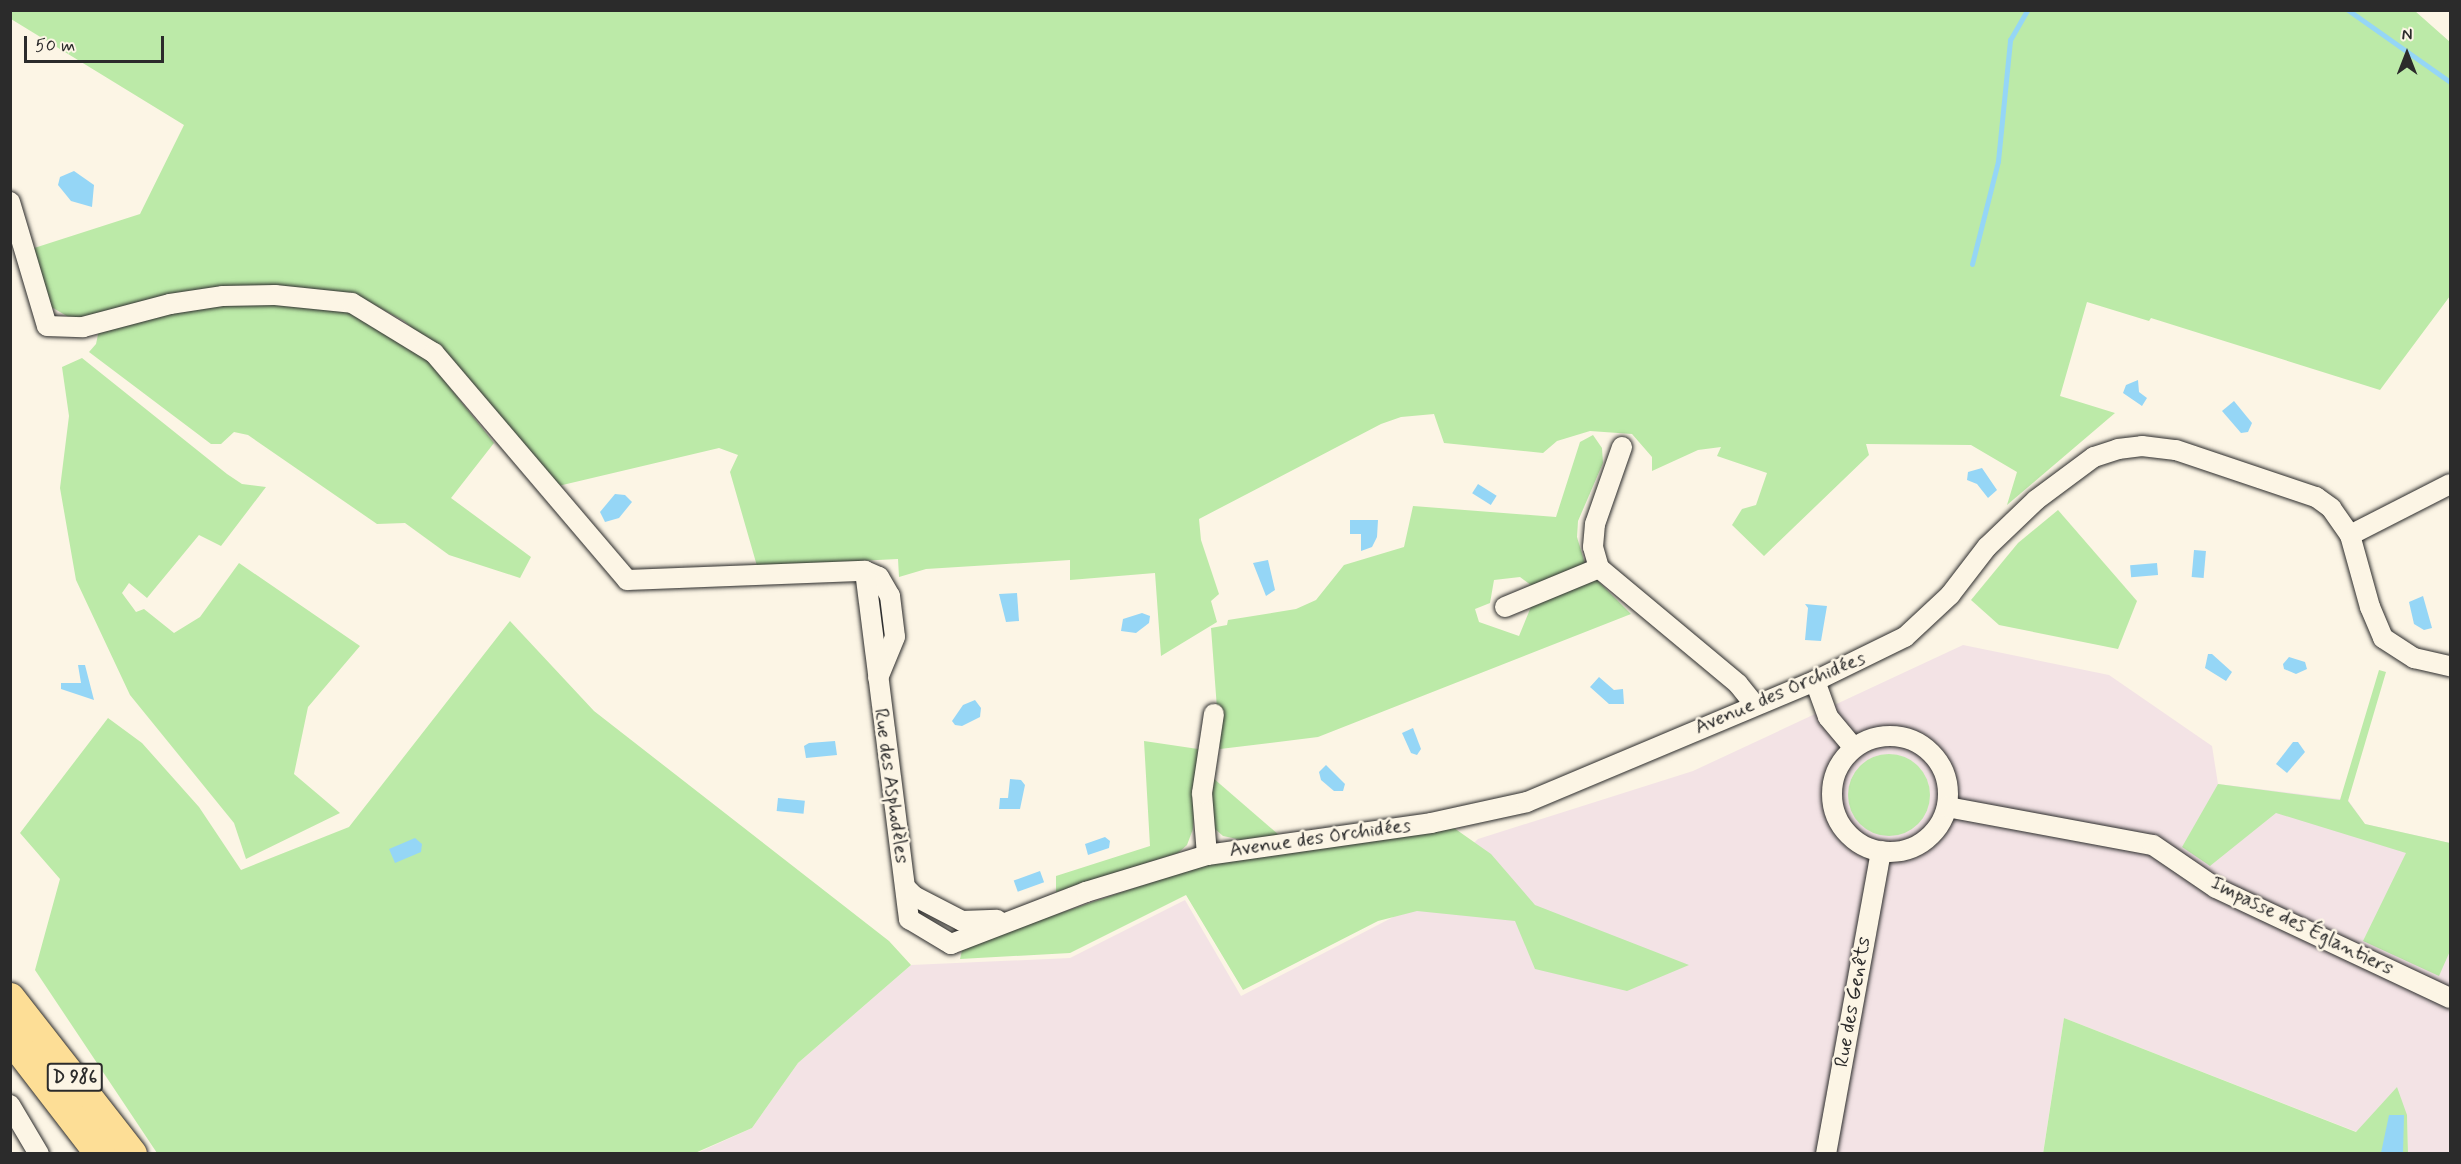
<!DOCTYPE html>
<meta charset="utf-8">
<style>
body{margin:0}
#map{position:relative;width:2461px;height:1164px;overflow:hidden;background:#fcf5e5;font-family:Mynerve,sans-serif}
div>[style]{position:absolute}
.built>*{inset:0;background:#f3e3e5}
.green>*{inset:0;background:#bceaa8}
.round{border-radius:50%}
.water>*{inset:0;background:#95d6f6;transform-origin:0 0}
.stream>*{height:5px;margin:-2.5px;padding:0 2.5px;transform-origin:2.5px;border-radius:2.5px;background:#95d6f6}
.roads{filter:drop-shadow(0 0 2px #2b2b2b) drop-shadow(0 0 2px #2b2b2b)}
.minor>*{height:20px;margin:-10px;padding:0 10px;transform-origin:10px;border-radius:10px;background:#fcf5e5}
.minor>.ring{margin:-10px;padding:0;box-sizing:content-box;background:none;border:20px solid #fcf5e5;border-radius:50%}
.primary>*{height:30px;margin:-15px;padding:0 15px;transform-origin:15px;border-radius:15px;background:#fdde96}
span{translate:-50% -50%;white-space:nowrap;text-align:center;line-height:1.15;-webkit-text-stroke:5px #fcf5e5;paint-order:stroke}
.shield-label span{padding:2px 4px;background:#fcf5e5;border:2px solid;border-radius:4px;-webkit-text-stroke-width:0}
.shield-label{font-size:18px;color:#2b2b2b;font-weight:700}
.street-label{font-size:20px;color:#2b2b2b}
.frame{position:absolute;inset:0;border:12px solid #2b2b2b;pointer-events:none}
.north{position:absolute;left:2377px;top:24px;width:60px;height:60px;-webkit-text-stroke:4px #fcf5e5;paint-order:stroke;rotate:0deg;font-size:16px;font-weight:700;line-height:24px;text-align:center;color:#2b2b2b}
.north::after{content:'';display:block;margin:auto;width:21px;height:27px;background:#2b2b2b;clip-path:polygon(50% 0,100% 100%,50% 72%,0 100%)}
.scale{position:absolute;left:24px;top:36px;width:140px;height:27px;box-sizing:border-box;border:3px solid #2b2b2b;border-top:0;padding-left:8px;font-size:18px;line-height:21px;white-space:nowrap;color:#2b2b2b;-webkit-text-stroke:4px #fcf5e5;paint-order:stroke}
</style>
<div id="map">
<div class="built">
<i style="clip-path:polygon(1963px 645px,2109px 675px,2212px 746px,2218px 784px,2348px 800px,2365px 824px,2450px 843px,2450px 1153px,2408px 1153px,2407px 1115px,2357px 1132px,2064px 1018px,2043px 1153px,695px 1154px,752px 1128px,798px 1063px,911px 965px,1070px 958px,1185px 900px,1241px 996px,1399px 914px,1478px 839px,1693px 771px)"></i>
</div>
<div class="green">
<i style="clip-path:polygon(10px 11px,2415px 11px,2450px 42px,2450px 296px,2380px 390px,2151px 318px,2149px 321px,2087px 302px,2060px 396px,2115px 413px,2007px 505px,2017px 472px,1971px 445px,1866px 444px,1869px 455px,1764px 556px,1732px 525px,1742px 509px,1756px 505px,1767px 473px,1717px 456px,1721px 447px,1698px 450px,1652px 471px,1652px 457px,1632px 434px,1590px 431px,1557px 441px,1543px 453px,1444px 443px,1434px 414px,1401px 417px,1381px 424px,1199px 519px,1201px 540px,1219px 594px,1211px 601px,1217px 622px,1161px 656px,1155px 573px,1070px 580px,1070px 560px,926px 569px,899px 577px,898px 559px,757px 566px,730px 472px,738px 455px,719px 448px,554px 487px,444px 355px,404px 321px,360px 297px,307px 288px,254px 286px,168px 297px,72px 319px,48px 305px,28px 250px,140px 214px,184px 125px,11px 19px)"></i>
<i style="clip-path:polygon(250px 301px,347px 310px,407px 344px,432px 365px,494px 443px,451px 498px,531px 557px,520px 578px,449px 555px,405px 523px,377px 524px,248px 435px,234px 432px,221px 444px,211px 444px,89px 352px,96px 344px,100px 325px)"></i>
<i style="clip-path:polygon(82px 358px,227px 474px,242px 484px,266px 487px,221px 546px,199px 535px,147px 598px,129px 583px,122px 593px,136px 612px,144px 609px,174px 633px,200px 617px,239px 563px,360px 646px,308px 707px,294px 774px,340px 813px,246px 859px,234px 823px,130px 695px,76px 580px,60px 488px,69px 416px,62px 367px)"></i>
<i style="clip-path:polygon(1593px 435px,1602px 448px,1603px 463px,1578px 521px,1577px 537px,1586px 567px,1535px 588px,1520px 577px,1494px 580px,1490px 603px,1475px 609px,1479px 622px,1519px 636px,1533px 602px,1596px 579px,1631px 614px,1318px 737px,1220px 749px,1211px 628px,1227px 625px,1228px 620px,1296px 609px,1316px 600px,1344px 565px,1404px 547px,1413px 506px,1556px 517px,1580px 442px)"></i>
<i style="clip-path:polygon(2058px 510px,2137px 601px,2118px 649px,1999px 625px,1971px 600px,2018px 543px)"></i>
<i style="clip-path:polygon(510px 621px,594px 711px,889px 941px,911px 965px,798px 1063px,752px 1128px,695px 1153px,157px 1153px,35px 970px,60px 879px,20px 833px,108px 718px,142px 743px,199px 807px,241px 870px,349px 827px)"></i>
<i style="clip-path:polygon(2379px 670px,2386px 672px,2348px 801px,2365px 824px,2450px 843px,2450px 951px,2439px 976px,2363px 941px,2406px 853px,2276px 813px,2210px 866px,2182px 847px,2218px 784px,2340px 800px)"></i>
<i style="clip-path:polygon(1144px 741px,1198px 749px,1193px 829px,1187px 845px,1178px 853px,1056px 892px,1056px 876px,1150px 846px)"></i>
<i class="round" style="left:1848px;top:754px;width:82px;height:82px"></i>
<i style="clip-path:polygon(1213px 778px,1279px 835px,1247px 841px,1223px 836px,1215px 829px,1211px 815px)"></i>
<i style="clip-path:polygon(1454px 828px,1491px 854px,1535px 905px,1689px 965px,1627px 991px,1535px 969px,1515px 921px,1417px 911px,1378px 921px,1243px 990px,1186px 895px,1070px 953px,960px 959px,963px 946px,1196px 867px,1251px 855px)"></i>
<i style="clip-path:polygon(2064px 1018px,2356px 1132px,2397px 1087px,2407px 1115px,2408px 1153px,2043px 1154px)"></i>
</div>
<div class="water">
<i style="clip-path:polygon(74px 171px,94px 185px,92px 207px,71px 201px,58px 185px,60px 177px)"></i>
<i style="clip-path:polygon(2138px 380px,2139px 392px,2147px 398px,2142px 406px,2123px 393px,2126px 385px)"></i>
<i style="clip-path:polygon(2234px 401px,2252px 423px,2248px 432px,2241px 433px,2222px 411px)"></i>
<i style="clip-path:polygon(1982px 468px,1997px 490px,1988px 498px,1977px 484px,1967px 480px,1968px 472px)"></i>
<i style="left:1478px;top:484px;width:22px;height:11px;rotate:32deg"></i>
<i style="clip-path:polygon(615px 494px,625px 495px,632px 502px,619px 518px,605px 522px,600px 512px)"></i>
<i style="clip-path:polygon(1350px 520px,1378px 520px,1377px 537px,1372px 547px,1361px 551px,1361px 534px,1350px 534px)"></i>
<i style="left:2194px;top:550px;width:12px;height:27px;rotate:5deg"></i>
<i style="clip-path:polygon(1268px 560px,1275px 590px,1266px 596px,1253px 563px)"></i>
<i style="left:2157px;top:563px;width:12px;height:27px;rotate:85deg"></i>
<i style="clip-path:polygon(1017px 593px,1019px 621px,1006px 622px,999px 594px)"></i>
<i style="clip-path:polygon(2423px 596px,2432px 628px,2424px 630px,2414px 624px,2409px 602px)"></i>
<i style="clip-path:polygon(1805px 604px,1827px 606px,1821px 641px,1805px 640px,1808px 608px)"></i>
<i style="clip-path:polygon(1142px 613px,1150px 616px,1149px 623px,1136px 633px,1121px 631px,1123px 619px)"></i>
<i style="clip-path:polygon(2208px 654px,2212px 654px,2232px 672px,2226px 681px,2205px 668px)"></i>
<i style="clip-path:polygon(2289px 657px,2305px 662px,2307px 669px,2296px 674px,2284px 669px,2283px 664px)"></i>
<i style="clip-path:polygon(78px 665px,85px 665px,94px 700px,61px 689px,61px 683px,81px 683px)"></i>
<i style="clip-path:polygon(1599px 677px,1614px 690px,1623px 689px,1624px 704px,1609px 704px,1590px 687px)"></i>
<i style="clip-path:polygon(975px 700px,981px 708px,980px 717px,962px 726px,955px 725px,952px 721px,963px 705px)"></i>
<i style="clip-path:polygon(1413px 728px,1421px 749px,1417px 755px,1411px 753px,1402px 733px)"></i>
<i style="clip-path:polygon(835px 741px,837px 755px,806px 758px,804px 746px,809px 743px)"></i>
<i style="clip-path:polygon(2293px 742px,2298px 742px,2305px 752px,2287px 773px,2276px 764px)"></i>
<i style="clip-path:polygon(1326px 765px,1345px 784px,1343px 791px,1334px 791px,1321px 780px,1319px 772px)"></i>
<i style="clip-path:polygon(1010px 779px,1021px 780px,1025px 785px,1020px 809px,999px 809px,1000px 798px,1008px 798px)"></i>
<i style="left:778px;top:798px;width:27px;height:13px;rotate:6deg"></i>
<i style="clip-path:polygon(1105px 837px,1110px 841px,1109px 848px,1088px 855px,1085px 844px)"></i>
<i style="clip-path:polygon(415px 838px,422px 844px,421px 852px,395px 863px,389px 849px)"></i>
<i style="left:1040px;top:871px;width:12px;height:28px;rotate:70deg"></i>
<i style="clip-path:polygon(2389px 1115px,2404px 1115px,2403px 1153px,2381px 1153px)"></i>
</div>
<div class="stream">
<i style="left:2348px;top:10px;width:125px;rotate:35.2deg"></i>
<i style="left:1972px;top:264px;width:106px;rotate:-75.8deg"></i>
<i style="left:1998px;top:161px;width:122px;rotate:-84.3deg"></i>
<i style="left:2010px;top:40px;width:34px;rotate:-60deg"></i>
</div>
<div class="roads">
<div class="minor">
<i style="left:10px;top:202px;width:129px;rotate:73.4deg"></i>
<i style="left:47px;top:326px;width:36px;rotate:2deg"></i>
<i style="left:83px;top:327px;width:90px;rotate:-14.8deg"></i>
<i style="left:170px;top:304px;width:54px;rotate:-8.6deg"></i>
<i style="left:223px;top:296px;width:52px;rotate:-1.1deg"></i>
<i style="left:275px;top:295px;width:77px;rotate:5.9deg"></i>
<i style="left:352px;top:303px;width:96px;rotate:31.4deg"></i>
<i style="left:434px;top:353px;width:298px;rotate:49.6deg"></i>
<i style="left:627px;top:580px;width:238px;rotate:-2.2deg"></i>
<i style="left:865px;top:571px;width:15px;rotate:23deg"></i>
<i style="left:879px;top:577px;width:22px;rotate:60deg"></i>
<i style="left:890px;top:596px;width:41px;rotate:83deg"></i>
<i style="left:895px;top:637px;width:44px;rotate:112.5deg"></i>
<i style="left:1622px;top:447px;width:82px;rotate:109.3deg"></i>
<i style="left:1595px;top:524px;width:23px;rotate:95deg"></i>
<i style="left:1593px;top:547px;width:22px;rotate:74deg"></i>
<i style="left:1599px;top:568px;width:181px;rotate:39.8deg"></i>
<i style="left:1738px;top:684px;width:26px;rotate:51deg"></i>
<i style="left:2350px;top:535px;width:112px;rotate:-27deg"></i>
<i style="left:865px;top:571px;width:351px;rotate:82.8deg"></i>
<i style="left:909px;top:919px;width:49px;rotate:30.8deg"></i>
<i style="left:951px;top:944px;width:145px;rotate:-21.1deg"></i>
<i style="left:1086px;top:892px;width:127px;rotate:-17deg"></i>
<i style="left:1207px;top:855px;width:226px;rotate:-8.1deg"></i>
<i style="left:1431px;top:823px;width:98px;rotate:-12.3deg"></i>
<i style="left:1527px;top:802px;width:312px;rotate:-22.8deg"></i>
<i style="left:1815px;top:681px;width:100px;rotate:-26.1deg"></i>
<i style="left:1905px;top:637px;width:62px;rotate:-43deg"></i>
<i style="left:1950px;top:595px;width:61px;rotate:-52.4deg"></i>
<i style="left:1987px;top:547px;width:68px;rotate:-43.8deg"></i>
<i style="left:2036px;top:500px;width:72px;rotate:-36.6deg"></i>
<i style="left:2094px;top:457px;width:25px;rotate:-18deg"></i>
<i style="left:2118px;top:449px;width:24px;rotate:-7deg"></i>
<i style="left:2142px;top:446px;width:34px;rotate:7deg"></i>
<i style="left:2176px;top:450px;width:148px;rotate:18.6deg"></i>
<i style="left:2316px;top:497px;width:19px;rotate:36deg"></i>
<i style="left:2331px;top:508px;width:33px;rotate:55deg"></i>
<i style="left:2350px;top:535px;width:75px;rotate:74.5deg"></i>
<i style="left:2370px;top:607px;width:34px;rotate:67deg"></i>
<i style="left:2383px;top:638px;width:37px;rotate:33deg"></i>
<i style="left:2414px;top:658px;width:37px;rotate:13deg"></i>
<i style="left:1505px;top:607px;width:102px;rotate:-22.5deg"></i>
<i style="left:1815px;top:681px;width:38px;rotate:70deg"></i>
<i style="left:1828px;top:717px;width:40px;rotate:50deg"></i>
<i class="ring" style="left:1832px;top:736px;width:96px;height:96px"></i>
<i style="left:1947px;top:807px;width:209px;rotate:10.5deg"></i>
<i style="left:2153px;top:845px;width:76px;rotate:34.3deg"></i>
<i style="left:2216px;top:888px;width:259px;rotate:25.2deg"></i>
<i style="left:1207px;top:855px;width:62px;rotate:-94.6deg"></i>
<i style="left:1202px;top:793px;width:80px;rotate:-81.4deg"></i>
<i style="left:906px;top:888px;width:11px;rotate:45deg"></i>
<i style="left:914px;top:896px;width:54px;rotate:27.5deg"></i>
<i style="left:962px;top:921px;width:35px;rotate:-2deg"></i>
<i style="left:10px;top:1105px;width:57px;rotate:59.4deg"></i>
<i style="left:1826px;top:1154px;width:308px;rotate:-79.7deg"></i>
</div>
<div class="primary">
<i style="left:10px;top:998px;width:198px;rotate:52deg"></i>
<i style="left:10px;top:1037px;width:148px;rotate:52.4deg"></i>
</div>
</div>
<div class="shield-label">
<span style="left:75px;top:1077px">D 986</span>
</div>
<div class="street-label">
<span style="left:1780px;top:693px;rotate:-23deg">Avenue des Orchidées</span>
<span style="left:891px;top:786px;rotate:82deg">Rue des Asphodèles</span>
<span style="left:1320px;top:838px;rotate:-8deg">Avenue des Orchidées</span>
<span style="left:2302px;top:926px;rotate:26deg">Impasse des Églantiers</span>
<span style="left:1853px;top:1002px;rotate:-80deg">Rue des Genêts</span>
</div>
<div class="frame"></div>
<div class="north">N</div>
<div class="scale">50 m</div>
</div>
